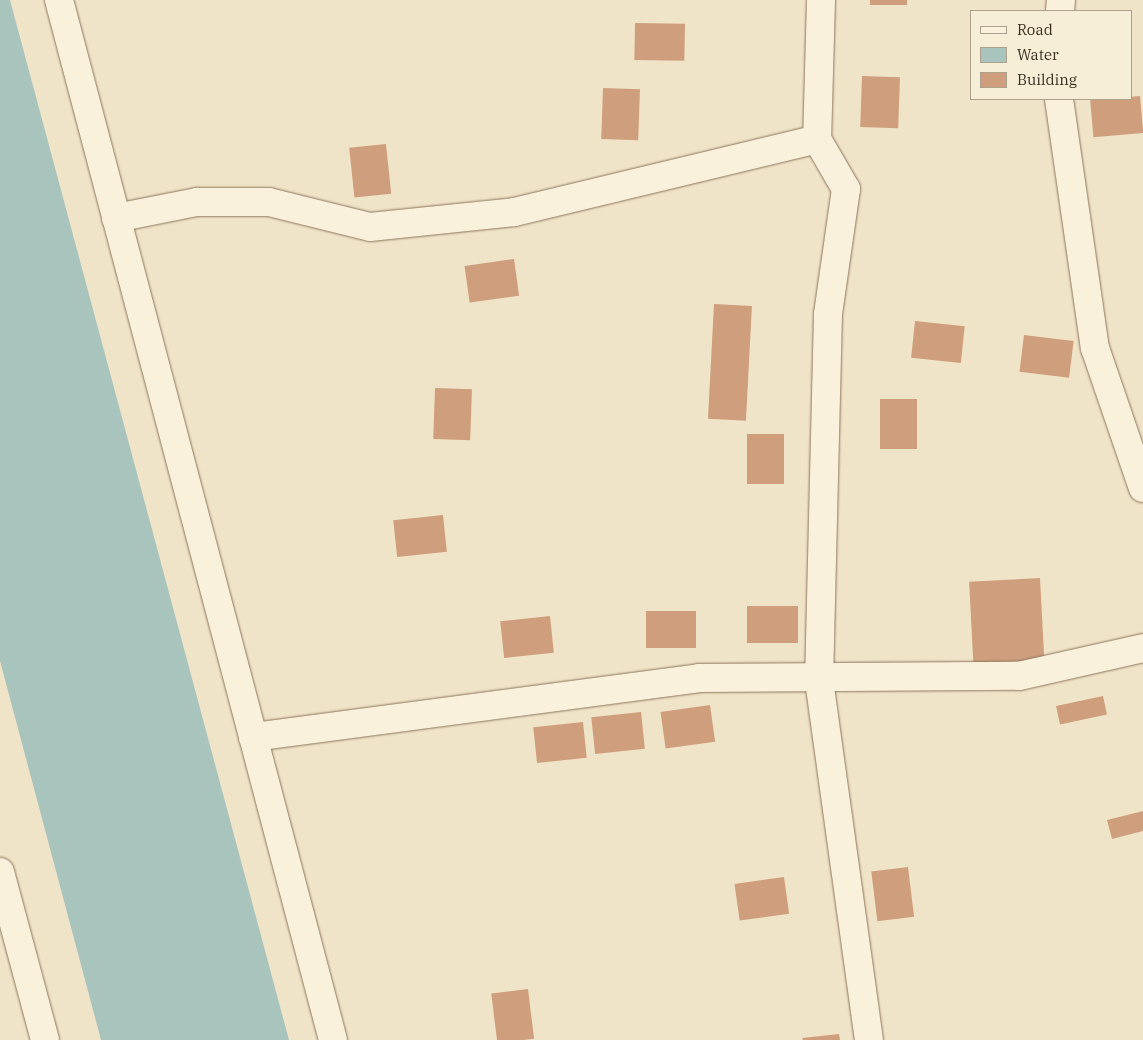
<!DOCTYPE html>
<style>
body{margin:0}
#map{position:relative;width:1143px;height:1040px;overflow:hidden;background:#f0e4c8;font-family:"IBM Plex Serif",serif}
div>[style]{position:absolute}
.water>*{inset:0;background:#a9c4bc}
.building>*{inset:0;background:#cf9f7d;transform-origin:0 0}
.roads{filter:drop-shadow(0 0 1px #8d765c) drop-shadow(0 0 1px #8d765c)}
.minor>*{height:28px;margin:-14px;padding:0 14px;transform-origin:14px;border-radius:14px;background:#faf1dc}
span{translate:-50% -50%;white-space:nowrap;text-align:center;line-height:1.15;-webkit-text-stroke:4px #f7eed8;paint-order:stroke}
.legend{position:absolute;left:970px;top:10px;width:162px;height:90px;box-sizing:border-box;background:#f7eed8;border:1px solid #ada18e;margin:0;padding:6px 9px;list-style:none;font-size:15px;color:#3d2e20}
.legend li{display:flex;align-items:center;gap:10px;height:25px}
.legend b{width:25px;border:1px solid #ada18e}
</style>
<div id="map">
<div class="water">
<i style="clip-path:polygon(0 0,10px 0,289px 1040px,101px 1040px,0 661px)"></i>
</div>
<div class="building">
<i style="left:870px;top:0;width:37px;height:5px"></i>
<i style="left:635px;top:23px;width:50px;height:37px;rotate:1deg"></i>
<i style="left:862px;top:76px;width:38px;height:51px;rotate:2deg"></i>
<i style="left:603px;top:88px;width:37px;height:51px;rotate:2deg"></i>
<i style="left:1140px;top:96px;width:37px;height:50px;rotate:85deg"></i>
<i style="left:386px;top:144px;width:50px;height:37px;rotate:84deg"></i>
<i style="left:514px;top:259px;width:37px;height:50px;rotate:82deg"></i>
<i style="left:714px;top:304px;width:38px;height:115px;rotate:3deg"></i>
<i style="left:915px;top:321px;width:50px;height:37px;rotate:6deg"></i>
<i style="left:1024px;top:335px;width:50px;height:37px;rotate:7deg"></i>
<i style="left:435px;top:388px;width:37px;height:51px;rotate:2deg"></i>
<i style="left:880px;top:399px;width:37px;height:50px"></i>
<i style="left:747px;top:434px;width:37px;height:50px"></i>
<i style="left:443px;top:515px;width:37px;height:50px;rotate:84deg"></i>
<i style="left:1040px;top:578px;width:82px;height:71px;rotate:87deg"></i>
<i style="left:747px;top:606px;width:51px;height:37px"></i>
<i style="left:646px;top:611px;width:50px;height:37px"></i>
<i style="left:550px;top:616px;width:37px;height:50px;rotate:84deg"></i>
<i style="left:1103px;top:696px;width:19px;height:48px;rotate:78deg"></i>
<i style="left:710px;top:705px;width:37px;height:50px;rotate:82deg"></i>
<i style="left:641px;top:712px;width:37px;height:50px;rotate:84deg"></i>
<i style="left:583px;top:722px;width:36px;height:50px;rotate:84deg"></i>
<i style="clip-path:polygon(1143px 811px,1143px 831px,1112px 839px,1107px 820px)"></i>
<i style="left:908px;top:867px;width:50px;height:37px;rotate:83deg"></i>
<i style="left:784px;top:877px;width:37px;height:50px;rotate:82deg"></i>
<i style="left:528px;top:989px;width:50px;height:37px;rotate:83deg"></i>
<i style="clip-path:polygon(839px 1034px,840px 1040px,803px 1040px,802px 1038px)"></i>
</div>
<div class="roads">
<div class="minor">
<i style="left:59px;top:0;width:1075px;rotate:75.24deg"></i>
<i style="left:821px;top:0;width:139px;rotate:91.6deg"></i>
<i style="left:817px;top:139px;width:58px;rotate:59.9deg"></i>
<i style="left:846px;top:189px;width:126px;rotate:98.2deg"></i>
<i style="left:828px;top:314px;width:366px;rotate:91.4deg"></i>
<i style="left:819px;top:680px;width:363px;rotate:82.1deg"></i>
<i style="left:1060px;top:11px;width:11px;rotate:-85deg"></i>
<i style="left:1059px;top:99px;width:252px;rotate:81.8deg"></i>
<i style="left:1095px;top:348px;width:148px;rotate:71.1deg"></i>
<i style="left:116px;top:218px;width:83px;rotate:-11.2deg"></i>
<i style="left:197px;top:202px;width:72px"></i>
<i style="left:269px;top:202px;width:104px;rotate:13.9deg"></i>
<i style="left:370px;top:227px;width:145px;rotate:-5.9deg"></i>
<i style="left:514px;top:212px;width:312px;rotate:-13.5deg"></i>
<i style="left:253px;top:737px;width:450px;rotate:-7.5deg"></i>
<i style="left:699px;top:678px;width:320px;rotate:-0.4deg"></i>
<i style="left:1019px;top:676px;width:127px;rotate:-12.7deg"></i>
<i style="left:0;top:872px;width:174px;rotate:75deg"></i>
</div>
</div>
<ul class="legend">
<li><b style="height:6px;background:#faf1dc"></b>Road</li>
<li><b style="height:14px;background:#a9c4bc"></b>Water</li>
<li><b style="height:14px;background:#cf9f7d"></b>Building</li>
</ul>
</div>
